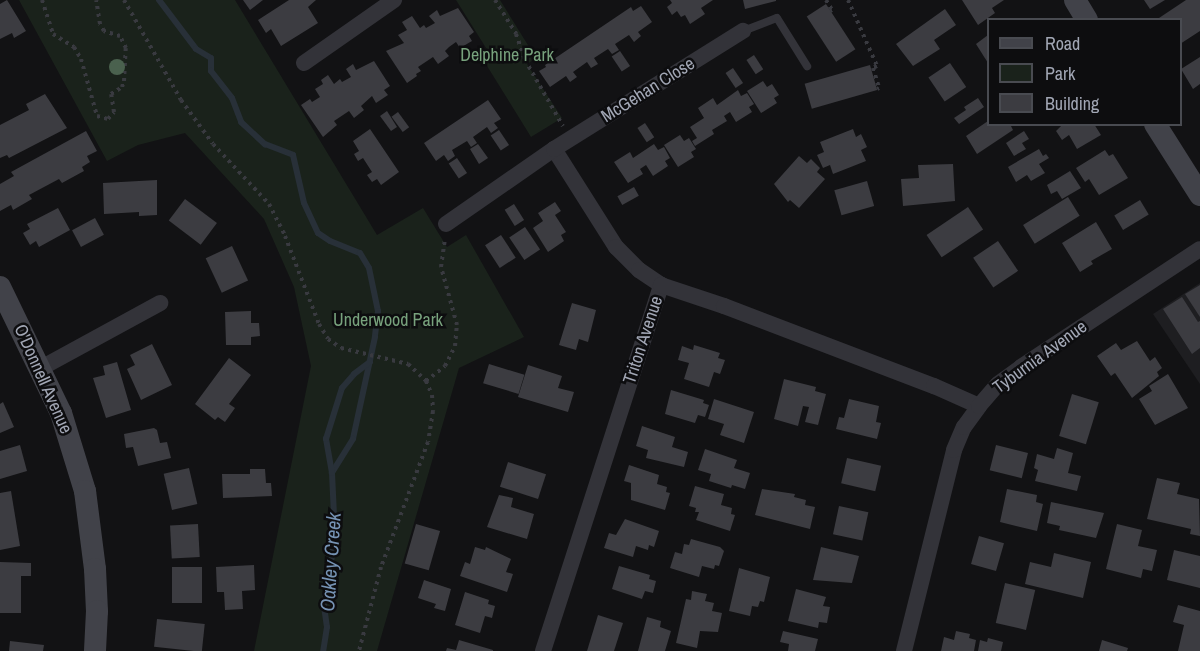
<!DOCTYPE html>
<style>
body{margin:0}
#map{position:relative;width:1200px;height:651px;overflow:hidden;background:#121214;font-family:"Archivo Narrow",sans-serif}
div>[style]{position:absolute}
.built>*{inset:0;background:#1e1e21}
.green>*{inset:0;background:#1a221b}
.stream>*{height:6px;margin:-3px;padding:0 3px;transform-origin:3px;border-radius:3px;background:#283038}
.building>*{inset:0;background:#3c3c41;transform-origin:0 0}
.path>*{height:4px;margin-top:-2px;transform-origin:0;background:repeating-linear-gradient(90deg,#393a40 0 3px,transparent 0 7.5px)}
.lane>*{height:8px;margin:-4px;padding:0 4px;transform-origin:4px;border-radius:4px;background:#333339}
.street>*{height:16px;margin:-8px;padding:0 8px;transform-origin:8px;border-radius:8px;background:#333339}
.secondary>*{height:22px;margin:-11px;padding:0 11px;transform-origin:11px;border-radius:11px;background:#414249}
.trees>*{width:16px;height:16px;margin:-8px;border-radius:50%;background:#4a614e}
span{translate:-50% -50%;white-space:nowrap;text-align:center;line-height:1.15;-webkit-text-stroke:5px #0d0d0f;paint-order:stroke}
.park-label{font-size:18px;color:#78a27d}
.street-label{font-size:18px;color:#a2a7b5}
.water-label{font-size:20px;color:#7693b4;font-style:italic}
.legend{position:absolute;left:987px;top:18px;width:195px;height:108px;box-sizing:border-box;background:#0d0d0f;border:2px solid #494b51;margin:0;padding:8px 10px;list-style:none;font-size:18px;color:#a2a7b5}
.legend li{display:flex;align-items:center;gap:12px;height:30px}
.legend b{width:30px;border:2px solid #494b51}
</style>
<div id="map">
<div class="built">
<i style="clip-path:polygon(1200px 283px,1200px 384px,1153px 314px)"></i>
</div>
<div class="green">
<i style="clip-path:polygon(19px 0,235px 0,377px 235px,423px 208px,447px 247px,466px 235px,524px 337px,459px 368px,377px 651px,254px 651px,311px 366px,294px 287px,264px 219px,185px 133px,138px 145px,107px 161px)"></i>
<i style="clip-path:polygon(456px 0,500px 0,536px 58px,527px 64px,562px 118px,531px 137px,479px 53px,486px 48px)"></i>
</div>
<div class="stream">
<i style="left:159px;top:0;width:61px;rotate:52.9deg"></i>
<i style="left:196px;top:49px;width:17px;rotate:31deg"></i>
<i style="left:211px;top:58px;width:13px;rotate:90deg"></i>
<i style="left:211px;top:71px;width:34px;rotate:52deg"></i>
<i style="left:232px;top:98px;width:26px;rotate:69deg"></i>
<i style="left:241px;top:122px;width:33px;rotate:43deg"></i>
<i style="left:265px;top:144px;width:30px;rotate:21deg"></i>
<i style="left:293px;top:155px;width:49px;rotate:77.1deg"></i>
<i style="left:304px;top:203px;width:33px;rotate:65deg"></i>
<i style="left:318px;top:233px;width:14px;rotate:34deg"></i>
<i style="left:330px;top:241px;width:32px;rotate:22deg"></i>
<i style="left:360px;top:253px;width:17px;rotate:59deg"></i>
<i style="left:369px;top:268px;width:44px;rotate:78.2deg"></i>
<i style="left:378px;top:311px;width:26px;rotate:97deg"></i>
<i style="left:375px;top:337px;width:104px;rotate:102.2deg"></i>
<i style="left:353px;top:439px;width:40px;rotate:122deg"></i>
<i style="left:332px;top:473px;width:64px;rotate:87.3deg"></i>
<i style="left:335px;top:537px;width:70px;rotate:99.1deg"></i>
<i style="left:324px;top:606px;width:21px;rotate:82deg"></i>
<i style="left:327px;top:627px;width:24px;rotate:99deg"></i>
<i style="left:332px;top:473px;width:35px;rotate:-100deg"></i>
<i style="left:326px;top:439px;width:53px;rotate:-72.6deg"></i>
<i style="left:342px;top:388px;width:18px;rotate:-49deg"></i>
<i style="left:354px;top:374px;width:20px;rotate:-37deg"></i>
</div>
<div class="building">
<i style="clip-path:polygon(7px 0,26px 31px,14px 38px,12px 33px,0 39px,0 4px)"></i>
<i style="clip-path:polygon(243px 0,263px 0,250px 10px)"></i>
<i style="clip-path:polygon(289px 0,316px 0,308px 7px,318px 23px,281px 46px,271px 29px,266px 33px,258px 20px)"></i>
<i style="clip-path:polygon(670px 0,713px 0,701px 8px,705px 14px,690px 24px,685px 15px,681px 17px,677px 11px,672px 15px,667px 7px,672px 3px)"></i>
<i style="clip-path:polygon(743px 0,776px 0,776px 1px,745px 9px)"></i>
<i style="clip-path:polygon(962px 0,1004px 0,992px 8px,995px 13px,978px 25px)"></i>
<i style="clip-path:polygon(1144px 0,1165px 0,1150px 9px)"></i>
<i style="clip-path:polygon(1186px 0,1200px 0,1200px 31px,1180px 44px,1180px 20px,1156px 20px)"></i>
<i style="left:826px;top:4px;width:54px;height:23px;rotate:57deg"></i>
<i style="clip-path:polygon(641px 6px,652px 22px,638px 32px,641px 36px,634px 42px,629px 35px,615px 44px,619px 50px,612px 54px,608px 49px,594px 58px,598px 64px,591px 68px,587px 62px,573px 72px,577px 77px,570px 82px,566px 76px,550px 87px,539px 71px,546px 67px,545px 65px,631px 7px,633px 11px)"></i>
<i style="clip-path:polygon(458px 8px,474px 32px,469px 36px,472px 41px,460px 48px,456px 42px,449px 47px,445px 51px,449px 56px,438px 64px,433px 57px,418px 67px,421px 71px,416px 74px,417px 76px,407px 83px,386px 51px,404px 43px,398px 35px,407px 30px,402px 22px,412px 16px,420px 28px,424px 25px,426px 28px,435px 23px,429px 16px,437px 10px,440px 16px)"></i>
<i style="clip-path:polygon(945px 9px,956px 25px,934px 40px,940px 49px,913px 66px,896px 44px)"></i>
<i style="clip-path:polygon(988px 35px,988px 63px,976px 44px)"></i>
<i style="left:620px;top:51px;width:18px;height:10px;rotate:56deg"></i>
<i style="left:754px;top:55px;width:17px;height:9px;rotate:57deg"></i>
<i style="clip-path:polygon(1200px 57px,1200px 84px,1193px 89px,1181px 69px)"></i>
<i style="clip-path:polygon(374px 61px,390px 86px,384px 90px,388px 95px,376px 103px,372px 96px,361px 106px,364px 110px,354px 118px,349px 111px,334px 121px,337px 125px,323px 137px,301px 105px,310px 99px,312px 102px,320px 97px,315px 89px,323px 84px,321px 80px,328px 75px,334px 84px,340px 79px,342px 82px,351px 77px,346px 69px,353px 64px,356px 70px)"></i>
<i style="left:950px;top:63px;width:29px;height:26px;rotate:56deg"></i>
<i style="left:870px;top:65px;width:26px;height:68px;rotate:74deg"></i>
<i style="left:733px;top:68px;width:18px;height:9px;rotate:56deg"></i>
<i style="clip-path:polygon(763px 81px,767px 87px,772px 84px,779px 95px,774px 98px,777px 103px,761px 113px,747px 91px)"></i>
<i style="clip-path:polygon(738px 90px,741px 96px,747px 93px,754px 104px,749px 107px,752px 112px,736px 122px,730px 112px,724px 116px,727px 121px,712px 130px,714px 134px,695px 146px,692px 141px,697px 138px,690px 127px,704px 118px,698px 108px,713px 98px,717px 105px)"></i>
<i style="clip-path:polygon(45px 94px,67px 128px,9px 158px,7px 155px,0 158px,0 125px,29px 110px,26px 104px)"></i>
<i style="clip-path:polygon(978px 98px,984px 107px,959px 124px,954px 118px,966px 110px,964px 107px)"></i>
<i style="clip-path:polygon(488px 100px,501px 119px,494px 123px,498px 128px,491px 133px,487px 127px,473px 137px,477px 143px,471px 147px,467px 141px,452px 150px,455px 156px,448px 161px,444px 155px,436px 161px,424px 143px)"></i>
<i style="clip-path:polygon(387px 111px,397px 127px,391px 131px,380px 116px)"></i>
<i style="left:398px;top:112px;width:19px;height:8px;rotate:54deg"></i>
<i style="clip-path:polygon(988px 121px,988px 124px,1010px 124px,1013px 130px,977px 154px,966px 136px)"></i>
<i style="left:645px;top:123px;width:17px;height:9px;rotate:57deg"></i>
<i style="clip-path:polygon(1063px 124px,1094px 124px,1101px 135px,1077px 149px,1069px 135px,1062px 140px,1056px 131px)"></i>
<i style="clip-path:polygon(370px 129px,399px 172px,381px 185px,377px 179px,372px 182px,367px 175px,372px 172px,363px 158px,358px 161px,354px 154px,359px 151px,353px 141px)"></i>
<i style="clip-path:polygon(853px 129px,856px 137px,861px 134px,867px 147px,861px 150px,866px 161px,833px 174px,830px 165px,823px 168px,817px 155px,824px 152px,820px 142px)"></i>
<i style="left:499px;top:130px;width:18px;height:10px;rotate:56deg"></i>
<i style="clip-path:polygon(86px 131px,97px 151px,87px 156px,90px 162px,82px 167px,84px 171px,62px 183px,59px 179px,29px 195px,32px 199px,13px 210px,11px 205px,0 211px,0 184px,14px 176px,11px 172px)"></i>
<i style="clip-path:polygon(1024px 131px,1029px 139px,1022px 143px,1026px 149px,1014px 156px,1006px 143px)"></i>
<i style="clip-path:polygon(680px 135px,684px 141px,689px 138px,696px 149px,691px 152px,694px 157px,678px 167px,664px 145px)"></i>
<i style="clip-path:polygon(478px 144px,488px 158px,479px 164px,470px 149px)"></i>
<i style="clip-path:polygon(654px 144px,658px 150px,664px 147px,670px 158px,665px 161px,668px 166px,653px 176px,646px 165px,640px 169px,643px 174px,628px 183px,614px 162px,630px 152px,633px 158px)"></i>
<i style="clip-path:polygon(1039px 149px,1043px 156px,1046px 154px,1049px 158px,1039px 164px,1045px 173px,1031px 181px,1027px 175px,1016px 182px,1008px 167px)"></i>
<i style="clip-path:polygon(1105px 150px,1109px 156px,1113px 154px,1128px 178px,1099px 195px,1089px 179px,1085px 182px,1076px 168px)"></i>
<i style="clip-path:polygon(799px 156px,807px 163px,811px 159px,820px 168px,817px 172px,825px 179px,799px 208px,790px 200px,788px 202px,774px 184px)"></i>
<i style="left:457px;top:158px;width:18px;height:10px;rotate:56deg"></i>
<i style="clip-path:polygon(953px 164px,955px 201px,903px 206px,901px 179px,919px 178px,918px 165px)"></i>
<i style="clip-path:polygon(1070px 171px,1081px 188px,1062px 199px,1057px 191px,1051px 194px,1047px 185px)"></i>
<i style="clip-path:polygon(157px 180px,157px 215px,139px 216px,139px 212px,104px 214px,103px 183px)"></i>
<i style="left:867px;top:181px;width:26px;height:34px;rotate:74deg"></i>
<i style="left:634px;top:187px;width:10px;height:19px;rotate:61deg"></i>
<i style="left:1068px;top:197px;width:22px;height:53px;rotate:58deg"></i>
<i style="left:185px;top:199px;width:40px;height:27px;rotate:37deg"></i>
<i style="left:1140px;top:200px;width:17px;height:30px;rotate:59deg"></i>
<i style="clip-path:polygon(555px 202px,561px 211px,555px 215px,566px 232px,561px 235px,564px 241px,548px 252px,533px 228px,543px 221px,538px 213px)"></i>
<i style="left:514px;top:204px;width:19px;height:11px;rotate:58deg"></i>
<i style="left:968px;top:207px;width:27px;height:50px;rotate:56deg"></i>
<i style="clip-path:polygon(58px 208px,70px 230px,39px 247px,36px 241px,30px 245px,23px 233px,30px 229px,27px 224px)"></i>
<i style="left:95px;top:218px;width:19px;height:26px;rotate:62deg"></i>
<i style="clip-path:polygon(1096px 222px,1112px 249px,1091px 261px,1093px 264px,1080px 272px,1062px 243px)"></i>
<i style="left:525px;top:227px;width:27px;height:19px;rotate:56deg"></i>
<i style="left:501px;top:235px;width:27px;height:19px;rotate:57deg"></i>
<i style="left:998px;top:241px;width:36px;height:30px;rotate:56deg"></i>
<i style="left:232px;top:246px;width:38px;height:29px;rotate:65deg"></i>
<i style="clip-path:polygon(1200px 285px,1200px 317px,1185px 294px)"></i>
<i style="clip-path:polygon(1182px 297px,1198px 322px,1200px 321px,1200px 348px,1192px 354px,1163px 309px)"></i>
<i style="clip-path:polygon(572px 303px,596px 310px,588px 342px,579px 339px,576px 350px,559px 345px)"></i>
<i style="clip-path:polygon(251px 311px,251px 323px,259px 323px,260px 336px,251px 337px,251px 345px,226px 345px,225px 312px)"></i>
<i style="clip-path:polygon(1137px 341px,1150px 361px,1155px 357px,1162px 368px,1157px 372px,1159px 376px,1132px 398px,1115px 373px,1111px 376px,1097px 356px,1116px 343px,1121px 350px)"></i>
<i style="clip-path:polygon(152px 344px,172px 385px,141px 400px,127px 369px,135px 365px,130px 355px)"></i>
<i style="clip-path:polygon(694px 345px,720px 353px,718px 358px,725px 360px,720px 374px,714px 372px,709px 387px,684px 379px,689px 363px,678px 360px,682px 346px,693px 350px)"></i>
<i style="clip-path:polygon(229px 358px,251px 375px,229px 404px,235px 408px,225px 422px,218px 417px,215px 420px,195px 404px)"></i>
<i style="clip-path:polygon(117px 362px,131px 410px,106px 418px,93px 378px,105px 375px,103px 366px)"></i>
<i style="left:489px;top:364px;width:37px;height:20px;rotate:17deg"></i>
<i style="clip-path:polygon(528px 365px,562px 376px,558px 388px,574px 392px,568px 412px,518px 397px)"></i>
<i style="clip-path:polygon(1168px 374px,1188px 408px,1155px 425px,1139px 399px,1152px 391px,1149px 386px)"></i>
<i style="clip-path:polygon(784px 379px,816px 387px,815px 391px,826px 394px,818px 425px,805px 422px,809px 407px,803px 406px,798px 426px,774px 419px)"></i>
<i style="clip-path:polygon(671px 390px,704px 400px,703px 403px,709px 405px,705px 417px,698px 415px,695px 423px,665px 414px)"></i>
<i style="left:1072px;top:394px;width:28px;height:44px;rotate:17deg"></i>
<i style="clip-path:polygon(714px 399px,754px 412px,744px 443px,720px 435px,724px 424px,708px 419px)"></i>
<i style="clip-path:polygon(849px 399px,879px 406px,876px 422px,881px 423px,877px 439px,836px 429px,839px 417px,844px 418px)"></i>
<i style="clip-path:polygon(3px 402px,14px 427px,0 433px,0 404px)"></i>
<i style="clip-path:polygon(642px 426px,675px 437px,672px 447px,688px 452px,684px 467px,646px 458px,648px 450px,636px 446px)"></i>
<i style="clip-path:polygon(154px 428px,157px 430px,160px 443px,167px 442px,171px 458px,138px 466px,133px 447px,126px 448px,124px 434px)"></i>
<i style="clip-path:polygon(20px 445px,27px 471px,0 479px,0 451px)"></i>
<i style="left:996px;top:445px;width:33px;height:26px;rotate:14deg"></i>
<i style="clip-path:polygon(1057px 448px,1073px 453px,1068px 473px,1081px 476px,1077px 491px,1035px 481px,1038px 470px,1034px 468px,1037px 454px,1054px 459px)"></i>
<i style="clip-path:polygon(705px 449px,737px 460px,734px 468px,750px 473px,745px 489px,732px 485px,731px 488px,709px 481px,711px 474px,698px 470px)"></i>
<i style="left:847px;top:458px;width:35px;height:26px;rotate:13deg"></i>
<i style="left:508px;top:462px;width:40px;height:26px;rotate:18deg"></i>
<i style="clip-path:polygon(629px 465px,659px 475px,657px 484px,667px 487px,666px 492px,670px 493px,665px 510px,631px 500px,631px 483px,624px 481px)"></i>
<i style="left:189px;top:468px;width:37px;height:26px;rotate:77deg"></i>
<i style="clip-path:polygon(250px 469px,265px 469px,266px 483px,271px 483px,272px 496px,223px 498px,222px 474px,250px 474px)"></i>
<i style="clip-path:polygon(1157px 478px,1180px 483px,1177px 494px,1199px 499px,1200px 536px,1190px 534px,1191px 529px,1147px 519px)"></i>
<i style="clip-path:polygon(695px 486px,724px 494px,721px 505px,732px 508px,731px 514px,735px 515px,730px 531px,696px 520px,699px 512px,695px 512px,696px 508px,689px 506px)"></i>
<i style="clip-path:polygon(762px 489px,795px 494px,794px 497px,806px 500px,805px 505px,815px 507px,810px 529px,755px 515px)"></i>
<i style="clip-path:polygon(1007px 489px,1037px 495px,1036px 502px,1043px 504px,1037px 531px,1000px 522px)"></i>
<i style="clip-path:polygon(11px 491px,20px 546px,0 550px,0 493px)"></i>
<i style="clip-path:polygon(499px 495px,513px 498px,511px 507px,534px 514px,527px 539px,487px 527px)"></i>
<i style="clip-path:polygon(1051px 502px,1104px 513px,1096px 538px,1059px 530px,1060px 526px,1047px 523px)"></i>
<i style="left:839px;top:506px;width:30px;height:29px;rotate:12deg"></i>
<i style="clip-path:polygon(625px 519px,659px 531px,654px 547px,649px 545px,648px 550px,636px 546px,633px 557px,604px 548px,609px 533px,616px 535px)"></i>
<i style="left:198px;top:524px;width:33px;height:28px;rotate:87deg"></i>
<i style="left:416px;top:524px;width:25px;height:41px;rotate:16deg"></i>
<i style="clip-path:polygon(1117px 524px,1142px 530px,1138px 546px,1157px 550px,1152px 571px,1143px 569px,1141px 578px,1106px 569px)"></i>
<i style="left:979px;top:536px;width:26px;height:29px;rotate:16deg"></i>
<i style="clip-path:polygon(691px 539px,720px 547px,724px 551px,719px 566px,715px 565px,714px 569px,702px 566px,699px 577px,670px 568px,675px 552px,682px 554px,684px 544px,689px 545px)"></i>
<i style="clip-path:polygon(475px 547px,485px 550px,486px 547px,511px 559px,506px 572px,513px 574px,507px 592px,460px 576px,465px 562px,470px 564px)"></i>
<i style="clip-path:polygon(821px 547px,859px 556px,852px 583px,813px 580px)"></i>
<i style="clip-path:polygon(1174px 550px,1200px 556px,1200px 588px,1167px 580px)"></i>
<i style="clip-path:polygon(1054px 553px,1091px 562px,1083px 598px,1025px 584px,1030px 562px,1051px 567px)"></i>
<i style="clip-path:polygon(0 562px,31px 563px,31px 576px,21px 576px,21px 613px,0 613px)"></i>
<i style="clip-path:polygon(254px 565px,255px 590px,242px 591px,243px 609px,225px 610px,224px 592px,217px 592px,216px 567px)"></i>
<i style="clip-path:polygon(619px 566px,650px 575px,649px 579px,656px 581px,653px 593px,645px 591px,642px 599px,612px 589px)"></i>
<i style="left:172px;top:567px;width:30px;height:36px"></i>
<i style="clip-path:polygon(739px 568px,770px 577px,764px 602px,760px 601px,758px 607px,752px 606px,750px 616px,729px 611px)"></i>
<i style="clip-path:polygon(424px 580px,451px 589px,445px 611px,434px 608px,436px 604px,418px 598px)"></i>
<i style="left:1005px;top:583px;width:31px;height:41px;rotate:13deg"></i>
<i style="clip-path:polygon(796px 589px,826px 597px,823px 606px,830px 607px,827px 623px,819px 622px,818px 628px,788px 621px)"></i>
<i style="clip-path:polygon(692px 591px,707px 594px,705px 601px,714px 603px,712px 611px,722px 613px,718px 632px,700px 631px,697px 648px,676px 643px,686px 599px,691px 600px)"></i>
<i style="clip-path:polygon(465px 592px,489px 600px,488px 604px,495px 606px,492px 618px,485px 616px,480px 633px,455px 625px)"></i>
<i style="clip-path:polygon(1178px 605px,1200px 611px,1200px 651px,1178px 651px,1184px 625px,1173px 622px)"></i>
<i style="clip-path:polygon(598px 615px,623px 623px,614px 651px,587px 651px)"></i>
<i style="clip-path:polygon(647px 617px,661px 621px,660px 627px,671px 631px,665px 651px,638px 651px)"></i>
<i style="left:157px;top:619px;width:48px;height:28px;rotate:6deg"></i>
<i style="clip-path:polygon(783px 631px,818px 639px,815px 651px,788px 651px,789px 644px,780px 642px)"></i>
<i style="clip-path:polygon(956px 631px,970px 634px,969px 638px,976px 640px,974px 651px,941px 651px,944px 637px,954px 640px)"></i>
<i style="clip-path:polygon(988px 638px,1003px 642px,1001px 651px,978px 651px,980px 640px,987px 642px)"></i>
<i style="clip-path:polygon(459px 640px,493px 650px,493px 651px,446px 651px,447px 648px,456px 650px)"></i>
<i style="clip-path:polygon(1102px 640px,1128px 648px,1127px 651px,1099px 651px)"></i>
<i style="clip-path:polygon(10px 641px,44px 645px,43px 651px,9px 651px)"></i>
</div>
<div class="path">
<i style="left:42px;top:0;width:36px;rotate:72deg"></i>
<i style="left:53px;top:34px;width:25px;rotate:32deg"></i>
<i style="left:74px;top:47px;width:14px;rotate:60deg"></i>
<i style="left:81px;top:59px;width:59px;rotate:74.3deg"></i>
<i style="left:97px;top:116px;width:11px;rotate:15deg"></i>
<i style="left:108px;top:119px;width:9px;rotate:-49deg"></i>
<i style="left:114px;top:112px;width:18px;rotate:-99deg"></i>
<i style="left:111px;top:94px;width:13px;rotate:-32deg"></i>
<i style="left:122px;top:87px;width:6px;rotate:-72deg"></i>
<i style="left:124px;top:81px;width:33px;rotate:-87deg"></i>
<i style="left:126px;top:48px;width:13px;rotate:-117deg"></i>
<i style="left:120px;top:36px;width:17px;rotate:-163deg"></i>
<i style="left:104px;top:31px;width:8px;rotate:-120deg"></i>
<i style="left:100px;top:24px;width:24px;rotate:-99deg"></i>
<i style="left:124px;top:0;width:115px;rotate:60.3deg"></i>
<i style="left:181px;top:100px;width:54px;rotate:54deg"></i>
<i style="left:213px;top:144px;width:82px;rotate:47deg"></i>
<i style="left:269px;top:204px;width:36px;rotate:63deg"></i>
<i style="left:285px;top:236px;width:94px;rotate:68.9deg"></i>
<i style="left:319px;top:324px;width:17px;rotate:59deg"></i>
<i style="left:328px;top:339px;width:16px;rotate:35deg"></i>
<i style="left:341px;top:348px;width:69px;rotate:13.4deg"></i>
<i style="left:408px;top:364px;width:25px;rotate:43deg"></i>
<i style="left:426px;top:381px;width:15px;rotate:67deg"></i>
<i style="left:432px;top:395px;width:16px;rotate:86deg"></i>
<i style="left:433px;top:411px;width:31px;rotate:99deg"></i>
<i style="left:428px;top:442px;width:134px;rotate:110.6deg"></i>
<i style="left:381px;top:567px;width:87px;rotate:104.7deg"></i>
<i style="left:495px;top:0;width:40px;rotate:58deg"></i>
<i style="left:516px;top:34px;width:28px;rotate:71deg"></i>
<i style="left:525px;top:60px;width:76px;rotate:60.1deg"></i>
<i style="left:826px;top:0;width:12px;rotate:59deg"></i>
<i style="left:832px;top:10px;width:2px;rotate:153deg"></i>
<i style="left:848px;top:0;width:72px;rotate:66.3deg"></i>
<i style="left:877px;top:66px;width:4px;rotate:153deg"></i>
<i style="left:873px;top:68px;width:21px;rotate:73deg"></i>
<i style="left:879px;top:88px;width:2px;rotate:153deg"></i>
<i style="left:426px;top:381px;width:24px;rotate:-38deg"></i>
<i style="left:445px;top:366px;width:22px;rotate:-63deg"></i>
<i style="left:455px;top:346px;width:21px;rotate:-85deg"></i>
<i style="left:457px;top:325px;width:60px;rotate:-105.4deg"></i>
<i style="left:441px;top:267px;width:27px;rotate:-82deg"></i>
</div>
<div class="lane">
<i style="left:743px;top:31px;width:36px;rotate:-21deg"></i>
<i style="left:777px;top:18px;width:57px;rotate:58deg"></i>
</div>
<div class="street">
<i style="left:304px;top:63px;width:110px;rotate:-35deg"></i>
<i style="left:554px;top:149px;width:116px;rotate:57.7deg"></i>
<i style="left:616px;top:247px;width:33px;rotate:45deg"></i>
<i style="left:639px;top:270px;width:27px;rotate:34deg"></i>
<i style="left:446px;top:224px;width:131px;rotate:-34.8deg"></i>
<i style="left:554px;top:149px;width:223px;rotate:-32deg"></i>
<i style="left:41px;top:368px;width:136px;rotate:-28.6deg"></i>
<i style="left:543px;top:651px;width:385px;rotate:-72.1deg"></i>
<i style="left:661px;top:285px;width:66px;rotate:18.4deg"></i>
<i style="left:724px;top:306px;width:225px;rotate:20.9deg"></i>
<i style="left:934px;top:386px;width:49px;rotate:24deg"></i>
<i style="left:904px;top:651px;width:207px;rotate:-76deg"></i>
<i style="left:954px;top:450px;width:25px;rotate:-67deg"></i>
<i style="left:964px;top:427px;width:26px;rotate:-54deg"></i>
<i style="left:979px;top:406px;width:29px;rotate:-49deg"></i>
<i style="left:998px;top:384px;width:29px;rotate:-36deg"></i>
<i style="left:1021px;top:367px;width:214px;rotate:-33.4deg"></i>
</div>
<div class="secondary">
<i style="left:1075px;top:0;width:23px;rotate:59deg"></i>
<i style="left:1155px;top:124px;width:84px;rotate:57.6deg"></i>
<i style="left:0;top:287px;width:140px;rotate:64.2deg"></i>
<i style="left:61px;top:413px;width:82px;rotate:72.9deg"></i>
<i style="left:85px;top:491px;width:79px;rotate:82.7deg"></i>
<i style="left:95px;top:569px;width:42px;rotate:87.3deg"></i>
<i style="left:97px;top:611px;width:40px;rotate:92.9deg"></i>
</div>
<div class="trees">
<i style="left:117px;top:67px"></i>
</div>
<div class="park-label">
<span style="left:507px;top:55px">Delphine Park</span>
<span style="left:388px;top:320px">Underwood Park</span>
</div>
<div class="street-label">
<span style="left:648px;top:90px;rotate:-32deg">McGehan Close</span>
<span style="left:643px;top:340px;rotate:-72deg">Triton Avenue</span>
<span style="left:1040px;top:357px;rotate:-36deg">Tyburnia Avenue</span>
<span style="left:43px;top:379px;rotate:66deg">O'Donnell Avenue</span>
</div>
<div class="water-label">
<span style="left:330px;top:562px;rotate:-86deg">Oakley Creek</span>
</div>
<ul class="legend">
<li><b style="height:8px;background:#414249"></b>Road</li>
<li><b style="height:16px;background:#1a221b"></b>Park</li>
<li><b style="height:16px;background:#3c3c41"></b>Building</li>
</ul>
</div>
